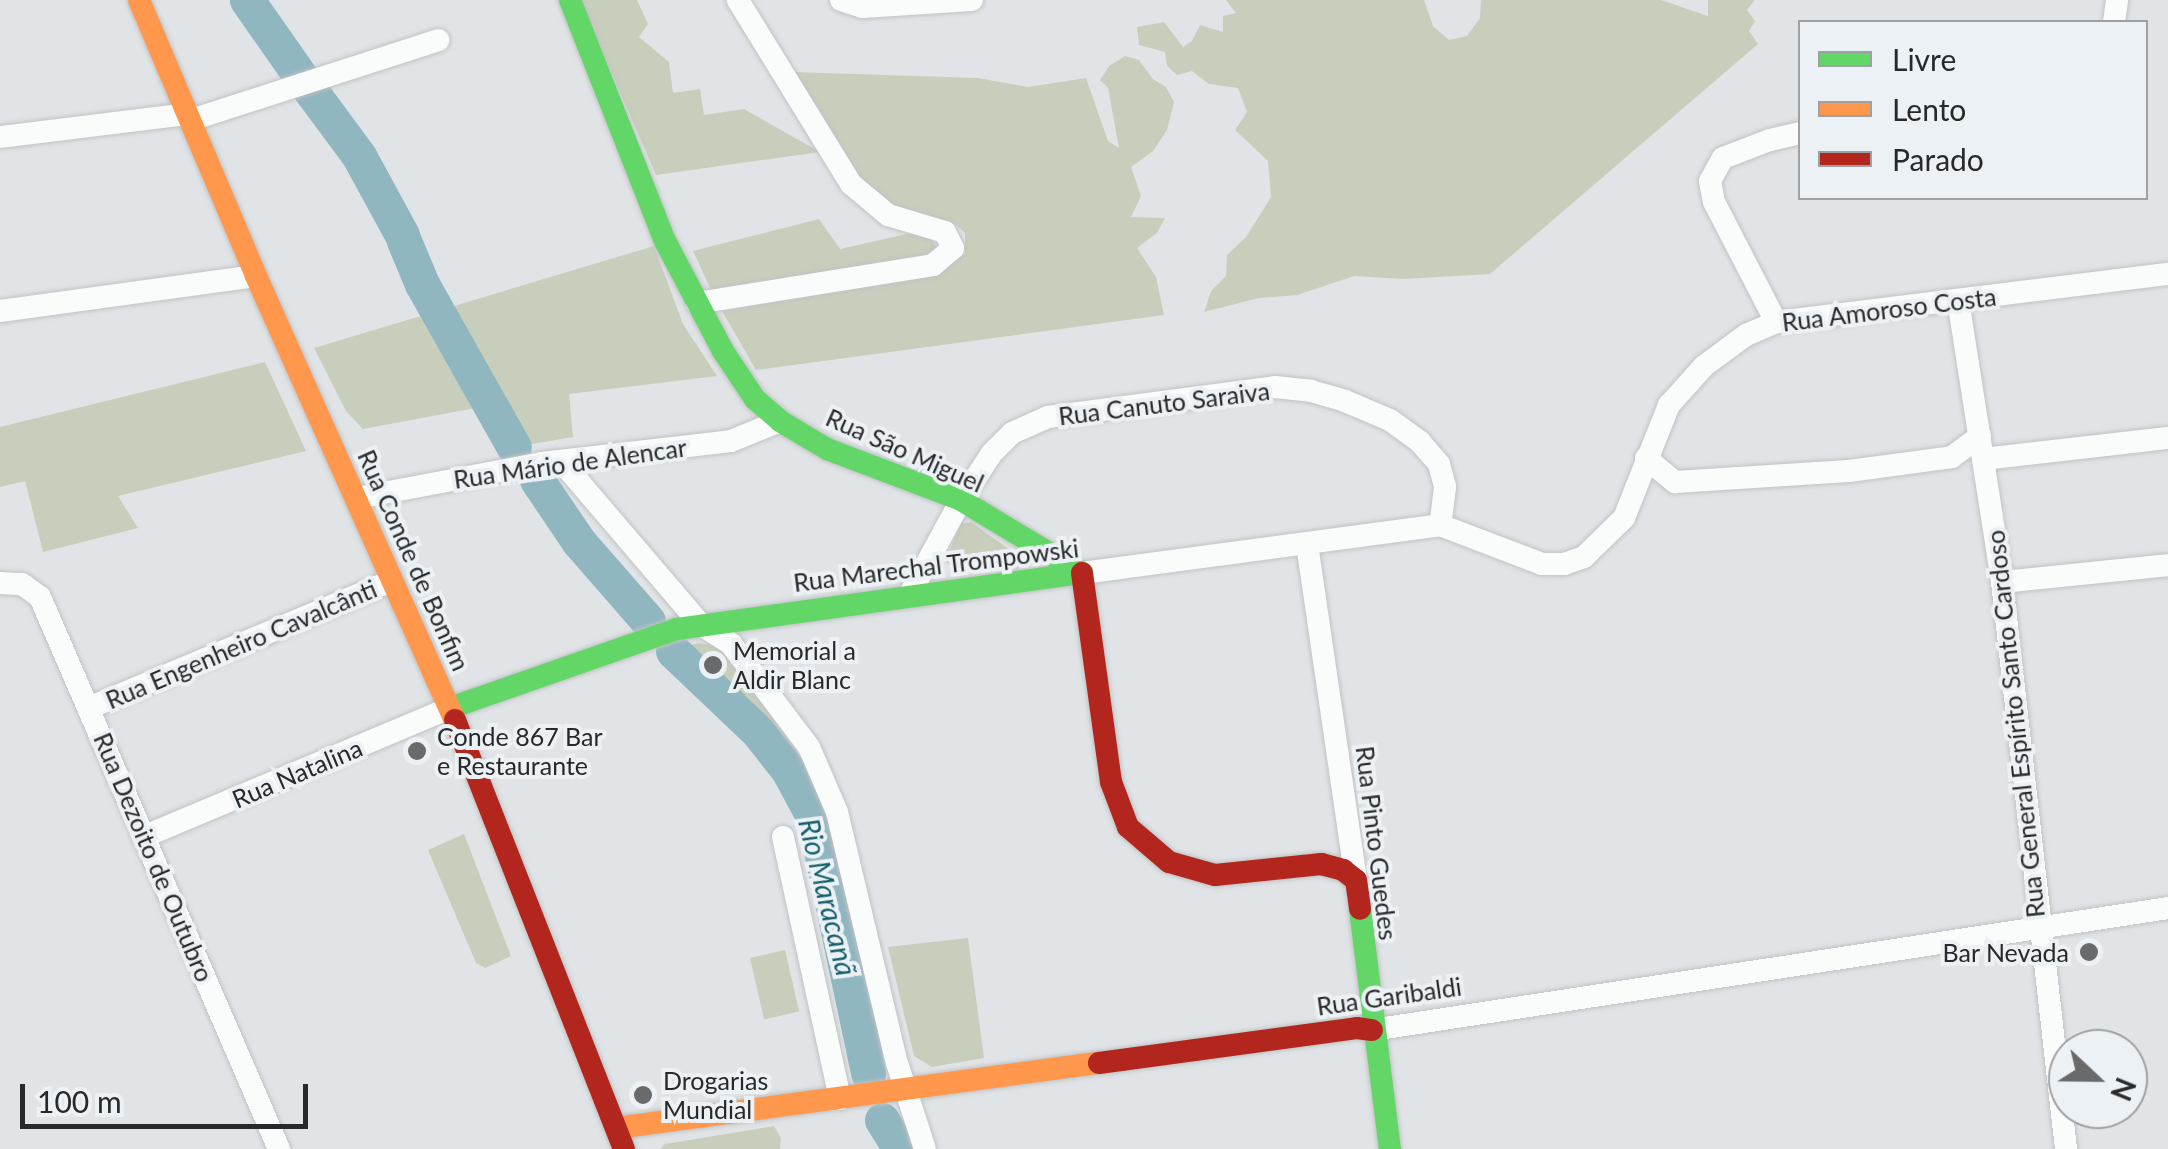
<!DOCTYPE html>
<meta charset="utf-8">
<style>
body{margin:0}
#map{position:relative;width:2168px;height:1149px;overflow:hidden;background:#e1e4e6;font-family:Lato,sans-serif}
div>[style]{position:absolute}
.green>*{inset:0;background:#c8cebc;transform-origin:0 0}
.river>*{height:35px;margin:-17.5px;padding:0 17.5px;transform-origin:17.5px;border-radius:17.5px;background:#90b6c0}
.roads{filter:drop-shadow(0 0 2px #c0c2c4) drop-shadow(0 0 2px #c0c2c4)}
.street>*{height:22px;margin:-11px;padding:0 11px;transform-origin:11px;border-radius:11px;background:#fafbfb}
.fast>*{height:22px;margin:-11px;padding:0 11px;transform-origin:11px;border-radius:11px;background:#63d668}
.slow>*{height:22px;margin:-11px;padding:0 11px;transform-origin:11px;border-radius:11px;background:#ff974d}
.jam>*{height:22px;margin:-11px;padding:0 11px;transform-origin:11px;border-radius:11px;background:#b3261e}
.dots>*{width:28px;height:28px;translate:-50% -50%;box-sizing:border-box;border:5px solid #ecf1f5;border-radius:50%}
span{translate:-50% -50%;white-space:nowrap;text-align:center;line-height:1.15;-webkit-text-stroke:8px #ecf1f5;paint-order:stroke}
.street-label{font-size:25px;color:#27292a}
.poi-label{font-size:25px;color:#27292a}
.left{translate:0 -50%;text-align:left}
.right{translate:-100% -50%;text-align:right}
.water-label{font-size:28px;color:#145f6c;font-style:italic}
.legend{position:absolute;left:1798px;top:20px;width:350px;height:180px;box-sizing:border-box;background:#ecf1f5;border:2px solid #9da1a4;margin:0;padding:12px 18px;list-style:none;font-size:30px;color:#27292a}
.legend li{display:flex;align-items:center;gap:20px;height:50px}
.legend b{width:50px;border:2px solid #9da1a4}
.north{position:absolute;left:2048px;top:1029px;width:100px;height:100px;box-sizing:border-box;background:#ecf1f5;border:2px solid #9da1a4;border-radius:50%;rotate:112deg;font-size:28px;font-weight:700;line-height:40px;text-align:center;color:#27292a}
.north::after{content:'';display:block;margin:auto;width:35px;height:45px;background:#686a6c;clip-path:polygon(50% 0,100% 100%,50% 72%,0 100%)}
.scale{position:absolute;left:20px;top:1084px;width:288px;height:45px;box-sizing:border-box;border:5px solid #27292a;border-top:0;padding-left:12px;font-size:30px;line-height:35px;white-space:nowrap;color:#27292a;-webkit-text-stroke:8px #ecf1f5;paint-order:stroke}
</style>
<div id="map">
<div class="green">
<i style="clip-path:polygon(580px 0,637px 0,648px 24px,639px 37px,669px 62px,673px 93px,700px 89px,704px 115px,744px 109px,820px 152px,656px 175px)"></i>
<i style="clip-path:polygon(1226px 0,1424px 0,1433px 26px,1449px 40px,1467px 36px,1480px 18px,1481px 0,1661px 0,1708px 16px,1708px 0,1755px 0,1747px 10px,1755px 21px,1749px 31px,1758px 44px,1490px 274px,1403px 279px,1354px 276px,1297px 295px,1259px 298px,1204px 312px,1211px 291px,1226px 276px,1227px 255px,1246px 237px,1271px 197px,1268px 161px,1235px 130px,1247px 112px,1238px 88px,1209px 84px,1192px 71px,1177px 75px,1167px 66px,1165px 52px,1139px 45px,1137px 27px,1164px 22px,1183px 47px,1192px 41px,1200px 25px,1223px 32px,1223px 16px,1236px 13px)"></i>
<i style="clip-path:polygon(1125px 56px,1139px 60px,1153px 79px,1166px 87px,1174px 102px,1167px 130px,1153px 151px,1131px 167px,1141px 196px,1131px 217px,1165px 218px,1157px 233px,1137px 248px,1156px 277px,1164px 315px,756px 370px,722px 311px,928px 276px,965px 254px,965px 233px,955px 224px,893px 209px,866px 190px,791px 72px,978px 78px,1028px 87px,1086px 78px,1108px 141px,1119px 148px,1108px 88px,1100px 80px,1109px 66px)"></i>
<i style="clip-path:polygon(819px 219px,840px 249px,911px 233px,929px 235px,937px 248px,916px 260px,711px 290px,693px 251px)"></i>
<i style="clip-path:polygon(654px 246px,683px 324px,717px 376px,569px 394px,573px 437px,509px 448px,481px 407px,363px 429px,346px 411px,314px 348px)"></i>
<i style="clip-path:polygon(265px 362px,306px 451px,118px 496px,138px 528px,43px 552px,25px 481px,0 487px,0 427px)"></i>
<i style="clip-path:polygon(971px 522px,1021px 558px,1018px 569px,956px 570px,946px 562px,959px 524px)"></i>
<i style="clip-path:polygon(699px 643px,717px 646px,770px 710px,797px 751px,825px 811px,887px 1067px,879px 1070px,855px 935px,836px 877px,824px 820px,786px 748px,684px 647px)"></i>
<i style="clip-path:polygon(464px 834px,511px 956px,485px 968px,476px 963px,428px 850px)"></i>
<i style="clip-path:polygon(968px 938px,984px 1058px,932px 1067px,914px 1056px,888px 947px)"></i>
<i style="left:785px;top:950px;width:63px;height:36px;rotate:77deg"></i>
<i style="clip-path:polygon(774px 1126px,781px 1138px,780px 1149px,660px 1149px,665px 1144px)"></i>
</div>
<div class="river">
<i style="left:247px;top:0;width:94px;rotate:55deg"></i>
<i style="left:308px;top:87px;width:86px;rotate:53.5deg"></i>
<i style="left:359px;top:156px;width:90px;rotate:61.4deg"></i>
<i style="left:404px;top:241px;width:47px;rotate:67.3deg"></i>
<i style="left:422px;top:284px;width:187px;rotate:60.6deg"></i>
<i style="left:537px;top:480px;width:75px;rotate:55.9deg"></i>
<i style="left:579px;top:542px;width:105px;rotate:48.9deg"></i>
<i style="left:673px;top:651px;width:117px;rotate:43.6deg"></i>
<i style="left:758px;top:732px;width:48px;rotate:51.7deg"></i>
<i style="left:788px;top:770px;width:55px;rotate:61.6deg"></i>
<i style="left:814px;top:818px;width:261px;rotate:78deg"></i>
<i style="left:882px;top:1120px;width:34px;rotate:58deg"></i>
</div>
<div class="roads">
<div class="street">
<i style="left:841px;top:0;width:22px;rotate:18deg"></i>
<i style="left:862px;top:7px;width:110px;rotate:-3.6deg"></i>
<i style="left:2114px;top:22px;width:22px;rotate:-82deg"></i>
<i style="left:191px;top:120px;width:260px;rotate:-17.9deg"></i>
<i style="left:0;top:137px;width:189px;rotate:-7deg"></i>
<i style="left:1958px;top:300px;width:285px;rotate:81.1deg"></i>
<i style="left:2002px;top:582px;width:571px;rotate:83.56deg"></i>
<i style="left:697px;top:303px;width:239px;rotate:-9.1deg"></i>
<i style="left:933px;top:265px;width:26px;rotate:-40deg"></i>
<i style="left:953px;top:248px;width:18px;rotate:-117deg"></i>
<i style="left:945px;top:232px;width:59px;rotate:-163.4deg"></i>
<i style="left:888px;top:215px;width:48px;rotate:-140deg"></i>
<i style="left:851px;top:184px;width:216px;rotate:-121.6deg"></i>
<i style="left:0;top:311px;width:258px;rotate:-7.8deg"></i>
<i style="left:1776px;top:322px;width:135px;rotate:-117.3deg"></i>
<i style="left:1714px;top:202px;width:21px;rotate:-101deg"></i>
<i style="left:1710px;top:181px;width:26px;rotate:-61deg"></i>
<i style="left:1723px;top:158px;width:50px;rotate:-21deg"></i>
<i style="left:1770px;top:140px;width:31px;rotate:-13deg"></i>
<i style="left:1646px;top:458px;width:38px;rotate:40deg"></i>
<i style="left:1675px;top:482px;width:174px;rotate:-3.6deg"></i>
<i style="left:1849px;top:471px;width:104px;rotate:-7.7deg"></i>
<i style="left:1952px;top:457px;width:35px;rotate:-37deg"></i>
<i style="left:1983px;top:459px;width:186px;rotate:-6.5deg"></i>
<i style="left:561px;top:461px;width:216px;rotate:49.5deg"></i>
<i style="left:701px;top:625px;width:36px;rotate:32deg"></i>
<i style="left:731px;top:644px;width:129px;rotate:52.9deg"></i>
<i style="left:809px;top:747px;width:71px;rotate:66.7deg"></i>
<i style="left:837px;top:812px;width:258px;rotate:76.6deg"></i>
<i style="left:897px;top:1063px;width:90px;rotate:72deg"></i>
<i style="left:357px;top:498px;width:188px;rotate:-10.7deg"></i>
<i style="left:542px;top:463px;width:190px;rotate:-6.6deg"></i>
<i style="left:731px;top:441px;width:53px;rotate:-22.2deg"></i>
<i style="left:1307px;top:544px;width:340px;rotate:81.7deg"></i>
<i style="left:1082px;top:573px;width:361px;rotate:-7.6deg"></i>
<i style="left:1440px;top:525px;width:109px;rotate:20.9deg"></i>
<i style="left:1542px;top:564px;width:22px"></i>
<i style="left:1564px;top:564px;width:21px;rotate:-19deg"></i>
<i style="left:1584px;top:557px;width:56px;rotate:-44.3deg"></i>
<i style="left:1624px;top:518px;width:122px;rotate:-68.3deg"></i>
<i style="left:1669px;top:405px;width:52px;rotate:-48.1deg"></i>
<i style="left:1704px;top:366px;width:52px;rotate:-36.4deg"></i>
<i style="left:1746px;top:335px;width:33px;rotate:-23deg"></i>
<i style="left:1776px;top:322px;width:395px;rotate:-7deg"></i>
<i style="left:2002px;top:582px;width:167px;rotate:-5.8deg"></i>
<i style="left:0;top:583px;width:22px;rotate:3deg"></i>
<i style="left:22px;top:584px;width:22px;rotate:36deg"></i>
<i style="left:40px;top:597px;width:602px;rotate:66.59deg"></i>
<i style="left:910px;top:594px;width:107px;rotate:-61.5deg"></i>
<i style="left:961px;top:500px;width:56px;rotate:-56.6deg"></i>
<i style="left:992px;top:453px;width:28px;rotate:-45deg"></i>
<i style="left:1012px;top:433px;width:39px;rotate:-24deg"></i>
<i style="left:1048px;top:417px;width:229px;rotate:-7.5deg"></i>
<i style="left:1275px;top:387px;width:36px;rotate:6deg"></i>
<i style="left:1311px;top:391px;width:35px;rotate:16deg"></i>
<i style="left:1345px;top:401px;width:49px;rotate:22.9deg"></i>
<i style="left:1390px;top:420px;width:37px;rotate:36deg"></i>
<i style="left:1420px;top:442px;width:29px;rotate:49deg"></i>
<i style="left:1439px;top:464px;width:24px;rotate:75deg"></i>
<i style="left:1445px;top:487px;width:38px;rotate:97deg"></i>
<i style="left:91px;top:707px;width:325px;rotate:-22.8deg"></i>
<i style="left:143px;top:837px;width:333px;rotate:-22.8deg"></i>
<i style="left:783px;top:837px;width:268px;rotate:77.7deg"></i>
<i style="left:1372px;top:1030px;width:805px;rotate:-8.71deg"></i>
</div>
<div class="fast">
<i style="left:570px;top:0;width:259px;rotate:68.5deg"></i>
<i style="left:665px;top:241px;width:124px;rotate:62.2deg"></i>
<i style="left:723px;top:351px;width:58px;rotate:56.3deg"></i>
<i style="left:755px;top:399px;width:33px;rotate:41deg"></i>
<i style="left:780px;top:421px;width:55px;rotate:30.8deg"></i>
<i style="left:827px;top:449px;width:143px;rotate:20.8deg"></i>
<i style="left:961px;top:500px;width:141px;rotate:31.1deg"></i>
<i style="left:450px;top:708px;width:240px;rotate:-19.2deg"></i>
<i style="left:677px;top:629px;width:409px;rotate:-7.9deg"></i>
<i style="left:1360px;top:909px;width:242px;rotate:82.9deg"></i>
</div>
<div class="slow">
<i style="left:139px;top:0;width:300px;rotate:67deg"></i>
<i style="left:256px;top:276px;width:487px;rotate:65.9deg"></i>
<i style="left:616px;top:1128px;width:487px;rotate:-7.7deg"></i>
</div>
<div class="jam">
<i style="left:1082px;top:573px;width:211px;rotate:82.1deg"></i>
<i style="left:1111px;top:782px;width:48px;rotate:69.3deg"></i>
<i style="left:1128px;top:827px;width:54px;rotate:40.5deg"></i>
<i style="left:1169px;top:862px;width:48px;rotate:15.8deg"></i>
<i style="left:1215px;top:875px;width:107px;rotate:-5.9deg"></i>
<i style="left:1321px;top:864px;width:23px;rotate:15deg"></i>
<i style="left:1343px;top:870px;width:16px;rotate:38deg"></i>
<i style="left:1356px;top:880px;width:29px;rotate:82deg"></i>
<i style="left:455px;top:720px;width:461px;rotate:68.5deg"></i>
<i style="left:1099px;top:1063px;width:260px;rotate:-7.7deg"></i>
<i style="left:1357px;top:1028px;width:15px;rotate:8deg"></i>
</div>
</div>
<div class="dots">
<i style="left:713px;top:665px;background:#686a6c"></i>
<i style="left:417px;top:751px;background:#686a6c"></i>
<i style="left:2089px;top:952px;background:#686a6c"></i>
<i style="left:643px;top:1095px;background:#686a6c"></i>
</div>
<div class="street-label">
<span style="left:1889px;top:309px;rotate:-7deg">Rua Amoroso Costa</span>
<span style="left:1164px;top:403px;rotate:-7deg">Rua Canuto Saraiva</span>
<span style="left:905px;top:450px;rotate:24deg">Rua São Miguel</span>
<span style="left:570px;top:463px;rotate:-8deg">Rua Mário de Alencar</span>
<span style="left:414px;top:560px;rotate:66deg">Rua Conde de Bonfim</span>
<span style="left:936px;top:565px;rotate:-7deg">Rua Marechal Trompowski</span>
<span style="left:241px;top:644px;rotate:-23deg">Rua Engenheiro Cavalcânti</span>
<span style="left:2015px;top:724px;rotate:-96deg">Rua General Espírito Santo Cardoso</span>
<span style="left:297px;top:773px;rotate:-23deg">Rua Natalina</span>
<span style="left:1377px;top:843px;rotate:83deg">Rua Pinto Guedes</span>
<span style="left:154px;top:857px;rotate:67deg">Rua Dezoito de Outubro</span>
<span style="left:1389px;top:996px;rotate:-8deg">Rua Garibaldi</span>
</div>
<div class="poi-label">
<span class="left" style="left:733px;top:665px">Memorial a<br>Aldir Blanc</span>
<span class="left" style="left:437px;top:751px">Conde 867 Bar<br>e Restaurante</span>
<span class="right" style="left:2069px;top:952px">Bar Nevada</span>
<span class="left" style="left:663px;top:1095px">Drogarias<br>Mundial</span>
</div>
<div class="water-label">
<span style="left:828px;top:897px;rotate:76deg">Rio Maracanã</span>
</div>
<ul class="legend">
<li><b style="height:12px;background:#63d668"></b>Livre</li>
<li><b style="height:12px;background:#ff974d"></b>Lento</li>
<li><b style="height:12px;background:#b3261e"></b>Parado</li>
</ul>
<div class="north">N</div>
<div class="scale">100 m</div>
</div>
